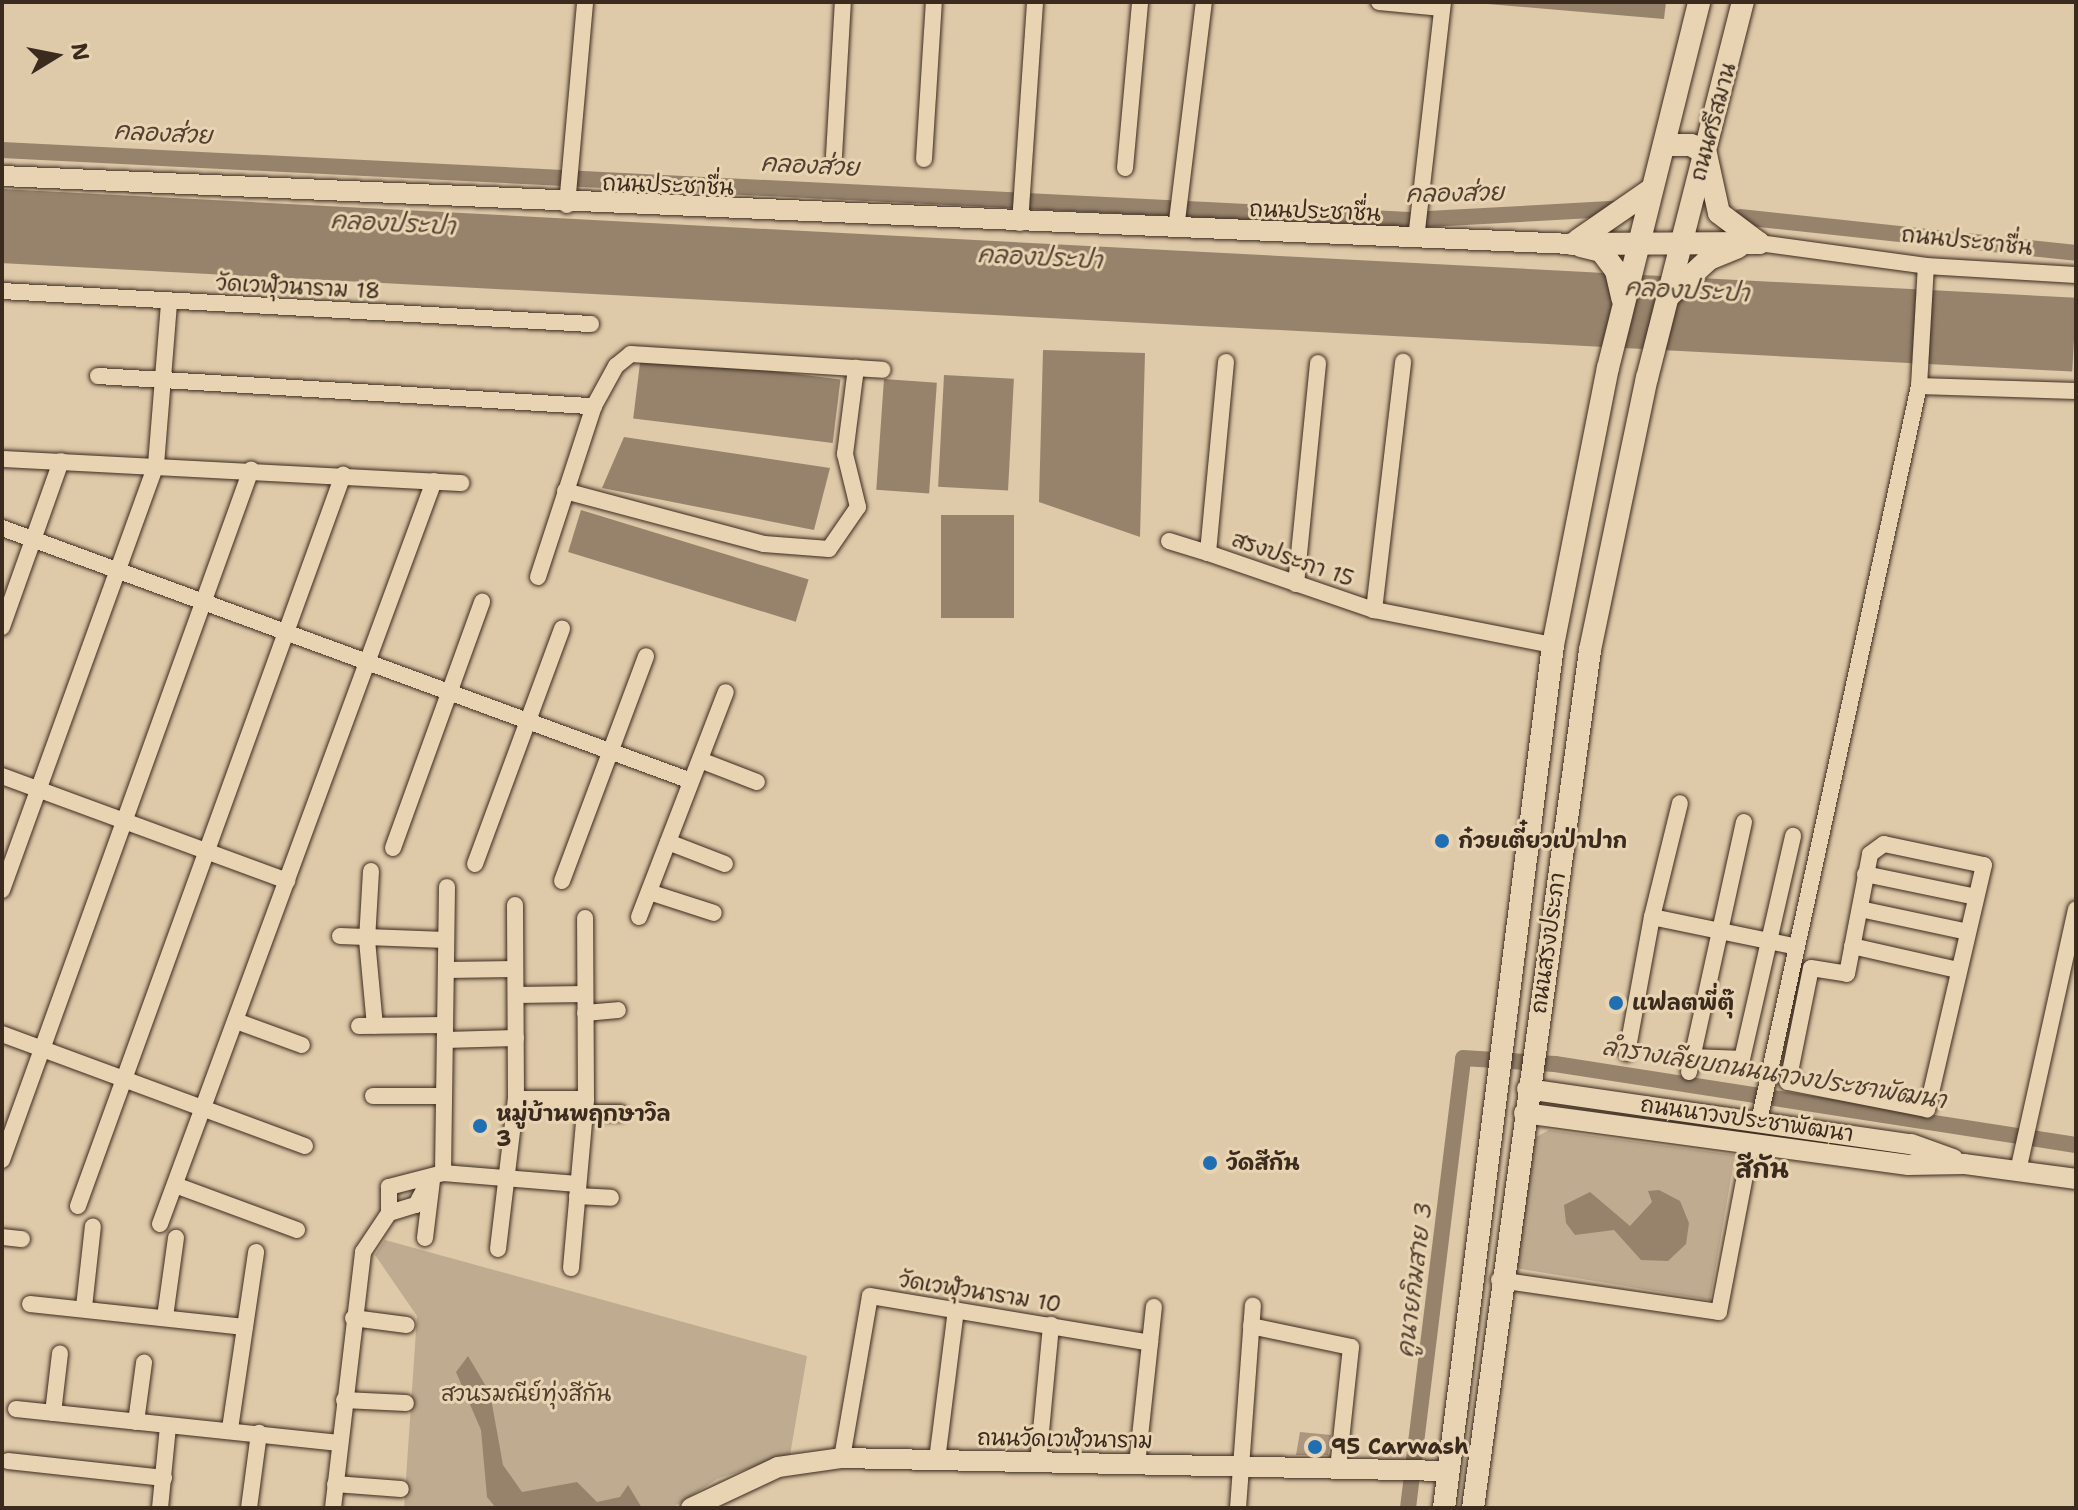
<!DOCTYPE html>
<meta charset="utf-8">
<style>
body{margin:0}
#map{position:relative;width:2078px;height:1510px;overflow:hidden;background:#dec9a9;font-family:"Shantell Sans","Playpen Sans Thai",sans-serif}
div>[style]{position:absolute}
.green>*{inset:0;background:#bfab90}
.water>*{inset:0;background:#97836c;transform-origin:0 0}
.canal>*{height:16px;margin:-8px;padding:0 8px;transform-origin:8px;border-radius:8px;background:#97836c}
.building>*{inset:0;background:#aa977e}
.roads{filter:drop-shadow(0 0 2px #3b2a1e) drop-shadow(0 0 2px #3b2a1e)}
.minor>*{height:16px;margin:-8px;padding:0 8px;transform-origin:8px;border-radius:8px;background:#e8d3b2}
.tertiary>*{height:20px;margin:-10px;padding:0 10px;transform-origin:10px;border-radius:10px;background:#e8d3b2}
.secondary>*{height:22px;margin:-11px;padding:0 11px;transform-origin:11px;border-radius:11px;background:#e8d3b2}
.dots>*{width:22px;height:22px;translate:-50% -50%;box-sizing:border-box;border:4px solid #e8d3b2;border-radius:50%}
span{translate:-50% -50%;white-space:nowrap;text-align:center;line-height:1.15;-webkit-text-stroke:6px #e8d3b2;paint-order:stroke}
.street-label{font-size:22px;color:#3b2a1e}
.poi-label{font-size:22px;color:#3b2a1e;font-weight:700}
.left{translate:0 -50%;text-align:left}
.park-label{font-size:22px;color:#4f3d2f}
.water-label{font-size:24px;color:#524032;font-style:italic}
.quarter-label{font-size:26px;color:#3b2a1e;font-weight:700}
.frame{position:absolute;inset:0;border:4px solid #3b2a1e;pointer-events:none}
.north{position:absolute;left:16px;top:16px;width:80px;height:80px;-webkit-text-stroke:6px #e8d3b2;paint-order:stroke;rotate:80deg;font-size:22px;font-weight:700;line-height:32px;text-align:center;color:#3b2a1e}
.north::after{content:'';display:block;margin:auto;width:28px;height:36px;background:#3b2a1e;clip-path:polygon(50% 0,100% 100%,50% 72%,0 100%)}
</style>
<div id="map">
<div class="green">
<i style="clip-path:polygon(1549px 1130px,1735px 1155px,1710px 1300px,1509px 1267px,1527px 1142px)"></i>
<i style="clip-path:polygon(385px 1240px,807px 1356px,790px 1455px,717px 1479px,672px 1508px,404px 1508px,417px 1316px,375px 1255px)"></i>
</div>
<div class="water">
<i style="clip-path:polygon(1464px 2px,1666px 2px,1664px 19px)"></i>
<i style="left:2px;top:189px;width:2077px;height:74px;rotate:3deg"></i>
<i style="clip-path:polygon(1043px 350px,1145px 353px,1140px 537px,1039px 502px)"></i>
<i style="left:641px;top:355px;width:201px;height:64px;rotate:7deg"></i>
<i style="left:944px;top:375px;width:70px;height:112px;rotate:3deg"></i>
<i style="left:884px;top:379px;width:53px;height:111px;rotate:4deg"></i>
<i style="clip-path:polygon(624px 437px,830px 468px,814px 530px,602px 488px)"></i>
<i style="left:581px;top:510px;width:238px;height:44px;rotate:17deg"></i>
<i style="left:941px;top:515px;width:73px;height:103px"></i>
<i style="clip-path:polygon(1659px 1190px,1680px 1201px,1689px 1223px,1686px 1244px,1668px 1261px,1641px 1260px,1614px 1230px,1575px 1235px,1566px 1223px,1564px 1205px,1590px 1192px,1630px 1226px,1652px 1202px,1648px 1191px)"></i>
<i style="clip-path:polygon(468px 1356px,490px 1393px,503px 1465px,522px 1492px,577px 1482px,597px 1502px,620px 1497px,628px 1485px,642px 1508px,496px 1508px,487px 1497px,481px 1430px,456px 1372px)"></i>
</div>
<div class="canal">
<i style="left:2px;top:150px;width:1409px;rotate:2.85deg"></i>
<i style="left:1409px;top:220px;width:206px;rotate:-3.1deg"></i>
<i style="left:1740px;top:217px;width:338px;rotate:6.1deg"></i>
<i style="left:1408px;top:1508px;width:453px;rotate:-83deg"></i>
<i style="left:1463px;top:1058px;width:92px;rotate:3.7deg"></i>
<i style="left:1555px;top:1064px;width:527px;rotate:8.84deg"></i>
</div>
<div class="building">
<i style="clip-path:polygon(1300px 1432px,1331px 1435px,1328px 1455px,1296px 1455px)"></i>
</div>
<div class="roads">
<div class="minor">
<i style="left:1379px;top:2px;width:63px;rotate:5.4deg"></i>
<i style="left:834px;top:156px;width:154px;rotate:-86.7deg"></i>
<i style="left:924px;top:159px;width:157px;rotate:-86.4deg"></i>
<i style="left:1125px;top:168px;width:167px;rotate:-84.8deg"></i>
<i style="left:567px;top:205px;width:204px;rotate:-84.9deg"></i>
<i style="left:1020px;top:223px;width:221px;rotate:-86.1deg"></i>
<i style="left:1176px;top:229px;width:229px;rotate:-83deg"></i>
<i style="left:1416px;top:239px;width:239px;rotate:-83.5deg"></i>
<i style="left:1759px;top:243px;width:169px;rotate:7.8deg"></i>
<i style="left:1926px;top:266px;width:150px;rotate:3.4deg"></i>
<i style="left:2px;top:291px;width:590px;rotate:3.21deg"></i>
<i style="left:1226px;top:362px;width:192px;rotate:95.4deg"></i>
<i style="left:1208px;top:553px;width:176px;rotate:19deg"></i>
<i style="left:1374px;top:610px;width:182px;rotate:11.1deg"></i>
<i style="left:98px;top:376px;width:497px;rotate:3.5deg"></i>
<i style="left:1919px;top:386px;width:157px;rotate:1.8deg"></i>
<i style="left:2px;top:459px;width:460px;rotate:3deg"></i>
<i style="left:565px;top:491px;width:206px;rotate:14.9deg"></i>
<i style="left:764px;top:544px;width:65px;rotate:4.4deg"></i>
<i style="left:829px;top:549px;width:51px;rotate:-55.4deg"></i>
<i style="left:858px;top:507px;width:55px;rotate:-103.8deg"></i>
<i style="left:845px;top:454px;width:87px;rotate:-82.7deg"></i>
<i style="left:2px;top:528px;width:734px;rotate:20.16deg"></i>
<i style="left:1169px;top:541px;width:41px;rotate:17.1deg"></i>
<i style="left:538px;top:577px;width:180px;rotate:-71.9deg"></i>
<i style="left:594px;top:406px;width:46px;rotate:-61.2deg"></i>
<i style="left:616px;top:366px;width:19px;rotate:-39deg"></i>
<i style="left:631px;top:354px;width:252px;rotate:3.6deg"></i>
<i style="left:1296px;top:584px;width:222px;rotate:-84.3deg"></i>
<i style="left:1374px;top:610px;width:250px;rotate:-83.3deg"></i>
<i style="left:2px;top:627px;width:176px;rotate:-70.4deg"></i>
<i style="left:700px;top:760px;width:61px;rotate:21.1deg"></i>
<i style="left:2px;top:776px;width:304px;rotate:20.2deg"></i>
<i style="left:668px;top:842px;width:61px;rotate:21.1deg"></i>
<i style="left:1884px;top:844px;width:102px;rotate:11.9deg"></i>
<i style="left:1984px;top:865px;width:251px;rotate:103.1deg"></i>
<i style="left:1927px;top:1109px;width:142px;rotate:-169deg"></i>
<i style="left:1788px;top:1082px;width:116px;rotate:-78.6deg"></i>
<i style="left:1811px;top:968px;width:36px;rotate:9deg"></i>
<i style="left:1847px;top:974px;width:122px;rotate:-79.1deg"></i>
<i style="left:1870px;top:854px;width:17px;rotate:-36deg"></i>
<i style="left:393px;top:848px;width:262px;rotate:-70.1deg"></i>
<i style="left:475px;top:864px;width:251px;rotate:-69.7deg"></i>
<i style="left:371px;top:871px;width:69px;rotate:93.3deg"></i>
<i style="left:367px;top:940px;width:86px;rotate:84.7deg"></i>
<i style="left:1865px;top:874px;width:113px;rotate:11.7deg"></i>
<i style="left:562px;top:881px;width:240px;rotate:-69.5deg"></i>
<i style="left:2px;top:890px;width:452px;rotate:-70.1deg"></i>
<i style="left:156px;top:465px;width:164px;rotate:-85.4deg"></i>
<i style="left:649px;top:892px;width:68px;rotate:17.9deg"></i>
<i style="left:1860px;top:909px;width:110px;rotate:12deg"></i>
<i style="left:639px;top:917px;width:241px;rotate:-68.9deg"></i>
<i style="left:1652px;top:917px;width:117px;rotate:-76.2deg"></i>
<i style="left:340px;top:936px;width:106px;rotate:2.2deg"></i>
<i style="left:1852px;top:946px;width:109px;rotate:12.8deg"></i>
<i style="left:446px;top:970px;width:69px;rotate:-0.8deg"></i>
<i style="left:516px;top:995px;width:69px;rotate:-0.8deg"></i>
<i style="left:585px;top:1013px;width:33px;rotate:-5deg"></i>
<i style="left:236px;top:1021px;width:70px;rotate:20deg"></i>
<i style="left:359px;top:1026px;width:86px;rotate:-0.7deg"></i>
<i style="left:2px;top:1034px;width:323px;rotate:20.3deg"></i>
<i style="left:445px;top:1040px;width:71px;rotate:-1.6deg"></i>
<i style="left:1627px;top:1053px;width:138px;rotate:-79.6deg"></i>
<i style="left:1652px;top:917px;width:144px;rotate:11.6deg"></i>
<i style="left:1693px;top:1057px;width:49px;rotate:2.3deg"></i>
<i style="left:1742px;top:1059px;width:229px;rotate:-77.1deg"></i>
<i style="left:1689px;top:1072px;width:256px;rotate:-77.6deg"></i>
<i style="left:373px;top:1096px;width:71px"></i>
<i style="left:516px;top:1099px;width:70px"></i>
<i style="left:584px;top:1113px;width:36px"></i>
<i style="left:1759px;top:1121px;width:752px;rotate:-77.72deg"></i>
<i style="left:1919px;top:386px;width:120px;rotate:-86.7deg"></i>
<i style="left:2px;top:1160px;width:734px;rotate:-70.16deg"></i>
<i style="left:2018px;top:1171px;width:268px;rotate:-77.5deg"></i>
<i style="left:443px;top:1173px;width:135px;rotate:4.7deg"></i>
<i style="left:175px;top:1185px;width:130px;rotate:20.2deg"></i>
<i style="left:577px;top:1196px;width:34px;rotate:3deg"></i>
<i style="left:78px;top:1206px;width:778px;rotate:-70.07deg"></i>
<i style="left:389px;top:1213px;width:28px;rotate:-17deg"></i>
<i style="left:416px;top:1205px;width:24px;rotate:-62deg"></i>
<i style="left:160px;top:1224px;width:792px;rotate:-69.76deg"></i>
<i style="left:2px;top:1237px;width:20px;rotate:6deg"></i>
<i style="left:425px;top:1238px;width:58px;rotate:-83.1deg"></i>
<i style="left:498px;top:1249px;width:151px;rotate:-83.2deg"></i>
<i style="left:516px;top:1099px;width:194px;rotate:-90.3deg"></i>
<i style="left:571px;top:1268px;width:170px;rotate:-84.9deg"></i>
<i style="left:586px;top:1099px;width:181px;rotate:-90.3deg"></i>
<i style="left:1499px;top:1280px;width:222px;rotate:8.3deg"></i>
<i style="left:1719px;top:1312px;width:171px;rotate:-79.2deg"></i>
<i style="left:30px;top:1304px;width:216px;rotate:6.1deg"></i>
<i style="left:84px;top:1307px;width:81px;rotate:-83.7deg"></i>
<i style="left:165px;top:1317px;width:80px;rotate:-82.1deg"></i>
<i style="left:353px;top:1318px;width:54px;rotate:7.4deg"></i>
<i style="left:1251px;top:1326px;width:102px;rotate:11.9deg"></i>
<i style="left:1351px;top:1347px;width:122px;rotate:96.1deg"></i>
<i style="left:344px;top:1400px;width:62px;rotate:2.8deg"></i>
<i style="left:16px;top:1409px;width:325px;rotate:6deg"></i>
<i style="left:53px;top:1413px;width:60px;rotate:-83.3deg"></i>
<i style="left:136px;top:1422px;width:60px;rotate:-82.3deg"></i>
<i style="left:230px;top:1429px;width:179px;rotate:-81.6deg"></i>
<i style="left:842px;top:1458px;width:164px;rotate:-80.2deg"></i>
<i style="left:870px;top:1296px;width:284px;rotate:9.5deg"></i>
<i style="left:937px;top:1460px;width:151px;rotate:-82.8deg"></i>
<i style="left:8px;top:1461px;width:157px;rotate:6.2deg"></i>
<i style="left:1038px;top:1463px;width:139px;rotate:-84.6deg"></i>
<i style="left:1137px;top:1465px;width:159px;rotate:-83.9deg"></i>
<i style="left:335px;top:1484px;width:66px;rotate:4.3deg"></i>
<i style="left:160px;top:1508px;width:82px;rotate:-84.4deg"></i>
<i style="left:249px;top:1508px;width:76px;rotate:-82.4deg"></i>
<i style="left:333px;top:1508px;width:258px;rotate:-83.3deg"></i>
<i style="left:363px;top:1252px;width:47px;rotate:-56.3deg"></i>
<i style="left:389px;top:1213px;width:26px;rotate:-90deg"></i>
<i style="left:389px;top:1187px;width:56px;rotate:-14.5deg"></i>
<i style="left:443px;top:1173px;width:286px;rotate:-89.2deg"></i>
<i style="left:1238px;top:1508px;width:203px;rotate:-85.8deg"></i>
</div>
<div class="tertiary">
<i style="left:2px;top:176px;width:1571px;rotate:2.48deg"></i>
<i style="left:1527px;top:1089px;width:388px;rotate:8.2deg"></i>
<i style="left:1911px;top:1144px;width:45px;rotate:19.7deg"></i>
<i style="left:1524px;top:1113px;width:388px;rotate:7.7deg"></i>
<i style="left:1908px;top:1165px;width:56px;rotate:-1deg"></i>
<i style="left:1964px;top:1164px;width:113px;rotate:7.6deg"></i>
<i style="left:691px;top:1508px;width:96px;rotate:-25.2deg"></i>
<i style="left:778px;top:1467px;width:65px;rotate:-8deg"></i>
<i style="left:842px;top:1458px;width:607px;rotate:1.23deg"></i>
</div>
<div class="secondary">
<i style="left:1664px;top:145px;width:27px"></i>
<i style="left:1691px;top:145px;width:17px;rotate:31deg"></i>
<i style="left:1706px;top:154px;width:60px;rotate:77.6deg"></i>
<i style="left:1719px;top:213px;width:50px;rotate:36.9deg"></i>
<i style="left:1578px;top:240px;width:90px;rotate:-34.6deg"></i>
<i style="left:1572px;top:244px;width:187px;rotate:-0.3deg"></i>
<i style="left:1581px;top:246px;width:21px;rotate:14deg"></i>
<i style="left:1601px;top:251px;width:25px;rotate:53deg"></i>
<i style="left:1616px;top:271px;width:28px;rotate:77deg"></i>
<i style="left:1670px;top:295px;width:53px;rotate:-42.7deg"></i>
<i style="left:1709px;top:259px;width:31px;rotate:-22deg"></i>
<i style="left:1444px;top:1508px;width:870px;rotate:-82.8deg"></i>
<i style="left:1553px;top:645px;width:282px;rotate:-78.8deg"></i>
<i style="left:1608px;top:368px;width:377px;rotate:-76deg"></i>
<i style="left:1473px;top:1508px;width:866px;rotate:-82.23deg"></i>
<i style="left:1590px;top:650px;width:278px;rotate:-78.2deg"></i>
<i style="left:1647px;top:378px;width:388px;rotate:-75.7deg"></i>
</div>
</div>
<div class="dots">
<i style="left:1442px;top:841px;background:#1f6fb2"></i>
<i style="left:1616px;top:1003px;background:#1f6fb2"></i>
<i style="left:480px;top:1126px;background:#1f6fb2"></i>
<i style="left:1210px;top:1163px;background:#1f6fb2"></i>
<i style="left:1315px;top:1447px;background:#1f6fb2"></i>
</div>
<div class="street-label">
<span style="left:1713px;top:122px;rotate:-75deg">ถนนศรีสมาน</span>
<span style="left:668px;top:185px;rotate:2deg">ถนนประชาชื่น</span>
<span style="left:1315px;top:211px;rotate:2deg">ถนนประชาชื่น</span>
<span style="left:1967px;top:241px;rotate:6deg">ถนนประชาชื่น</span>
<span style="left:298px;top:287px;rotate:3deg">วัดเวฬุวนาราม 18</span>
<span style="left:1293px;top:559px;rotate:19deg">สรงประภา 15</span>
<span style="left:1548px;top:943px;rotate:-82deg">ถนนสรงประภา</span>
<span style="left:1747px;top:1119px;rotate:8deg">ถนนนาวงประชาพัฒนา</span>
<span style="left:980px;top:1292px;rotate:9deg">วัดเวฬุวนาราม 10</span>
<span style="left:1065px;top:1439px;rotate:1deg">ถนนวัดเวฬุวนาราม</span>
</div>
<div class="poi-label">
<span class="left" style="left:1458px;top:841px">ก๋วยเตี๋ยวเป่าปาก</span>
<span class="left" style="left:1632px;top:1003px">แฟลตพี่ตุ๊</span>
<span class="left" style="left:496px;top:1126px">หมู่บ้านพฤกษาวิล<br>3</span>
<span class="left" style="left:1226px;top:1163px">วัดสีกัน</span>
<span class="left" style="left:1331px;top:1447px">95 Carwash</span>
</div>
<div class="park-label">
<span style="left:526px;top:1394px">สวนรมณีย์ทุ่งสีกัน</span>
</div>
<div class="water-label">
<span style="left:163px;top:134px;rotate:3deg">คลองส่วย</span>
<span style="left:810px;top:166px;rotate:3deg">คลองส่วย</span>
<span style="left:1455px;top:194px;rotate:-1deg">คลองส่วย</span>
<span style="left:393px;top:224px;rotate:3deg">คลองประปา</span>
<span style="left:1040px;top:258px;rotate:3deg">คลองประปา</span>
<span style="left:1687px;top:291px;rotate:3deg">คลองประปา</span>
<span style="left:1774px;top:1074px;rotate:9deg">ลำรางเลียบถนนนาวงประชาพัฒนา</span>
<span style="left:1415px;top:1280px;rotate:-83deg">คูนายกิมสาย 3</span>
</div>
<div class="quarter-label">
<span style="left:1762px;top:1169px">สีกัน</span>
</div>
<div class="frame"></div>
<div class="north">N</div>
</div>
